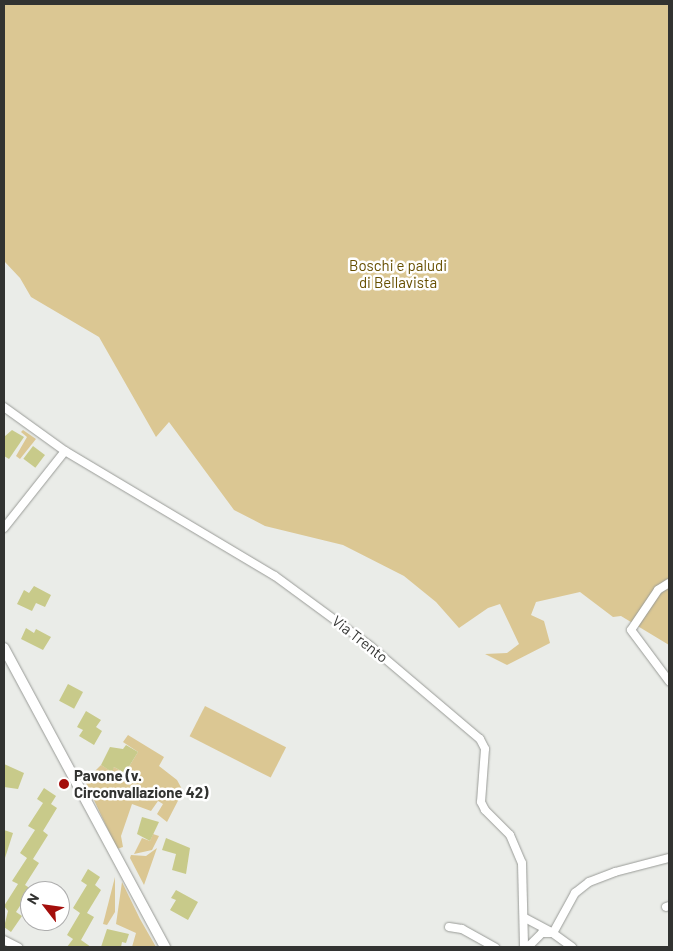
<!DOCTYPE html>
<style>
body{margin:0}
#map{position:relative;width:673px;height:951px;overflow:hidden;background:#eaece8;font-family:Barlow,sans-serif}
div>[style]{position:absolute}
.green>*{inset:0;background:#dbc793;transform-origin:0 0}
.building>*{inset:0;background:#c8ca8a;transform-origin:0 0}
.roads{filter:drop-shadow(0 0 1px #999b97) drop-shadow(0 0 1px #999b97)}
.minor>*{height:8px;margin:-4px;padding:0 4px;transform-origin:4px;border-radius:4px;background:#fff}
.secondary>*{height:10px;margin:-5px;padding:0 5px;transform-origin:5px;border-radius:5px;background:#fff}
.dots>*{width:14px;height:14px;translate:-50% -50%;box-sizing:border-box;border:2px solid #fff;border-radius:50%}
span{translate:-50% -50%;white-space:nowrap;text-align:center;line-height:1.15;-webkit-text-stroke:5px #fff;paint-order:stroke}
.park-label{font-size:15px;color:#674f00}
.street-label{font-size:15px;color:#323331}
.poi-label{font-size:15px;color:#323331;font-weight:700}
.left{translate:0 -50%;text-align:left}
.frame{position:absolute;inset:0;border:5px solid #323331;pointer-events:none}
.north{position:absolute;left:20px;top:881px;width:50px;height:50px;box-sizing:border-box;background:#fff;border:1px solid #adadad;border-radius:50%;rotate:300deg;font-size:14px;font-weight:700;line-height:20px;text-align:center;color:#323331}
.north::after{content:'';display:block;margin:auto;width:18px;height:22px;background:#a40e0b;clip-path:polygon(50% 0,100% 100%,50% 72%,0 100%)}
</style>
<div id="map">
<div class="green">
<i style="clip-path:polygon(4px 4px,669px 4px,669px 645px,621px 616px,613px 617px,580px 592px,536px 602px,531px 615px,544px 621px,550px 643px,507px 665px,485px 654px,507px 653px,519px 644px,500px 604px,488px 608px,459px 628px,436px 602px,404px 576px,343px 545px,265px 526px,234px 510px,169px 422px,156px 437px,99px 337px,31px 297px,20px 278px,4px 261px)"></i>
<i style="clip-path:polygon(23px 430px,36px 439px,20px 459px,16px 456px,27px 437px,21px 432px)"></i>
<i style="left:205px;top:706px;width:91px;height:34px;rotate:27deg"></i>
<i style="clip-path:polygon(128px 735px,164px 757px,159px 766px,177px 780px,183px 791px,167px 822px,157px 814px,163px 804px,158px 801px,151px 811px,132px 804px,121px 836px,123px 847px,117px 849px,85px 781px,101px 765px,111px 771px,114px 767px,125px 773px,138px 752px,123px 742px)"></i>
<i style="clip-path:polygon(153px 834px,159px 836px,152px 850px,134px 854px,142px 838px,150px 841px)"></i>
<i style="clip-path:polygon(157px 848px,144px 885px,130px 858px,131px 855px,146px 856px)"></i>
<i style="clip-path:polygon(115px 877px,115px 912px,107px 925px,103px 924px)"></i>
<i style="clip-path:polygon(122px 882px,140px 919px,156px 947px,132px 947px,136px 933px,116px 924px)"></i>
</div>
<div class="building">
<i style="clip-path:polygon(12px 430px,24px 437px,9px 459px,4px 456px,4px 437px)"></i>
<i style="left:33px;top:446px;width:15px;height:16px;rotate:37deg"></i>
<i style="clip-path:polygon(34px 586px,51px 595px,45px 607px,36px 603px,32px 611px,17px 604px,24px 590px,29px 593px)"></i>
<i style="clip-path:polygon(26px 628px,34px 633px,36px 629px,51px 637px,43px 650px,21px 639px)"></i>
<i style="left:68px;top:684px;width:17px;height:19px;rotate:28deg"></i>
<i style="clip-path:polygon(86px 711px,101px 720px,96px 727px,102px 731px,94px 745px,79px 736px,83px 730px,77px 727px)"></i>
<i style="clip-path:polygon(126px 745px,138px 752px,125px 773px,114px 767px,112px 772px,101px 765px,110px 747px,123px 749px)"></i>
<i style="clip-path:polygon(4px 764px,24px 773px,18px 789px,4px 787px)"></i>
<i style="clip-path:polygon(44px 788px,56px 796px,51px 804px,57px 808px,43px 831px,48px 835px,33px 859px,39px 863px,25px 885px,31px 889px,16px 912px,22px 916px,11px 932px,4px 927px,8px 911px,4px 906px,18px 884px,12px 881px,27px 858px,20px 853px,35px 830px,28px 826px,43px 803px,37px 799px)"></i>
<i style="clip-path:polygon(142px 817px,159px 822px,150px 841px,137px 834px)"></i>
<i style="clip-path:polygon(4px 830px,13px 833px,5px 858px,4px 857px)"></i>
<i style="clip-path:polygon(166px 838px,190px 848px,186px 874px,172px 870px,176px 854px,162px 850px)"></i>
<i style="clip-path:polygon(88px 869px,100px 877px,95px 885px,101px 890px,87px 913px,94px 917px,81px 940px,91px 947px,67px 947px,73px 939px,67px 935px,80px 913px,73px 908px,87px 885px,81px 881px)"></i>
<i style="clip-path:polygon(176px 890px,198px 902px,188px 920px,170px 910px,176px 900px,171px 898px)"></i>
<i style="clip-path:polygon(107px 929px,129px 934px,126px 943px,122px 942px,121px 947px,101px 947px)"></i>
</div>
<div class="roads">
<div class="minor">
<i style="left:4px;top:407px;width:75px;rotate:35.8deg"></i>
<i style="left:65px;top:451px;width:244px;rotate:30.8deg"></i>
<i style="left:275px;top:576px;width:117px;rotate:36.3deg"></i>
<i style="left:369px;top:645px;width:145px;rotate:40.3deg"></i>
<i style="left:480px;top:739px;width:11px;rotate:63deg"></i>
<i style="left:485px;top:749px;width:53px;rotate:94.3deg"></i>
<i style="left:481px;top:802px;width:9px;rotate:63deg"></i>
<i style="left:485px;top:810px;width:35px;rotate:45deg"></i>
<i style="left:510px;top:835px;width:30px;rotate:67deg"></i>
<i style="left:522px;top:863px;width:84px;rotate:88.6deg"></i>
<i style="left:4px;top:528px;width:98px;rotate:-51.6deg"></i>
<i style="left:669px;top:583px;width:13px;rotate:148deg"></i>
<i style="left:658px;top:590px;width:48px;rotate:124deg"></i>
<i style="left:631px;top:630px;width:64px;rotate:53.3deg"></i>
<i style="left:666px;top:907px;width:3px;rotate:-18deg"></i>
<i style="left:525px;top:918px;width:32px;rotate:28deg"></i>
<i style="left:553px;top:933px;width:11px;rotate:180deg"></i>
<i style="left:542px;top:933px;width:20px;rotate:135deg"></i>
<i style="left:449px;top:927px;width:13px;rotate:9deg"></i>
<i style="left:462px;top:929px;width:38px;rotate:29deg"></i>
<i style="left:4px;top:940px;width:16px;rotate:27deg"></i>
<i style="left:572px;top:947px;width:24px;rotate:-144deg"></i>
<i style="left:553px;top:933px;width:46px;rotate:-61.2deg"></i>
<i style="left:575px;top:893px;width:18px;rotate:-38deg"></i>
<i style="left:589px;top:882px;width:28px;rotate:-21deg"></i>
<i style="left:615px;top:872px;width:56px;rotate:-14.5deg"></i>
</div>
<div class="secondary">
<i style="left:4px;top:648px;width:340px;rotate:61.7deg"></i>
</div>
</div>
<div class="dots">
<i style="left:64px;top:784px;background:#a40e0b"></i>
</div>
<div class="park-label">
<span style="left:398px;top:274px">Boschi e paludi<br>di Bellavista</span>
</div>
<div class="street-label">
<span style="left:360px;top:639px;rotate:38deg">Via Trento</span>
</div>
<div class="poi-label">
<span class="left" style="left:74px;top:784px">Pavone (v.<br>Circonvallazione 42)</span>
</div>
<div class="frame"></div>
<div class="north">N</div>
</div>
